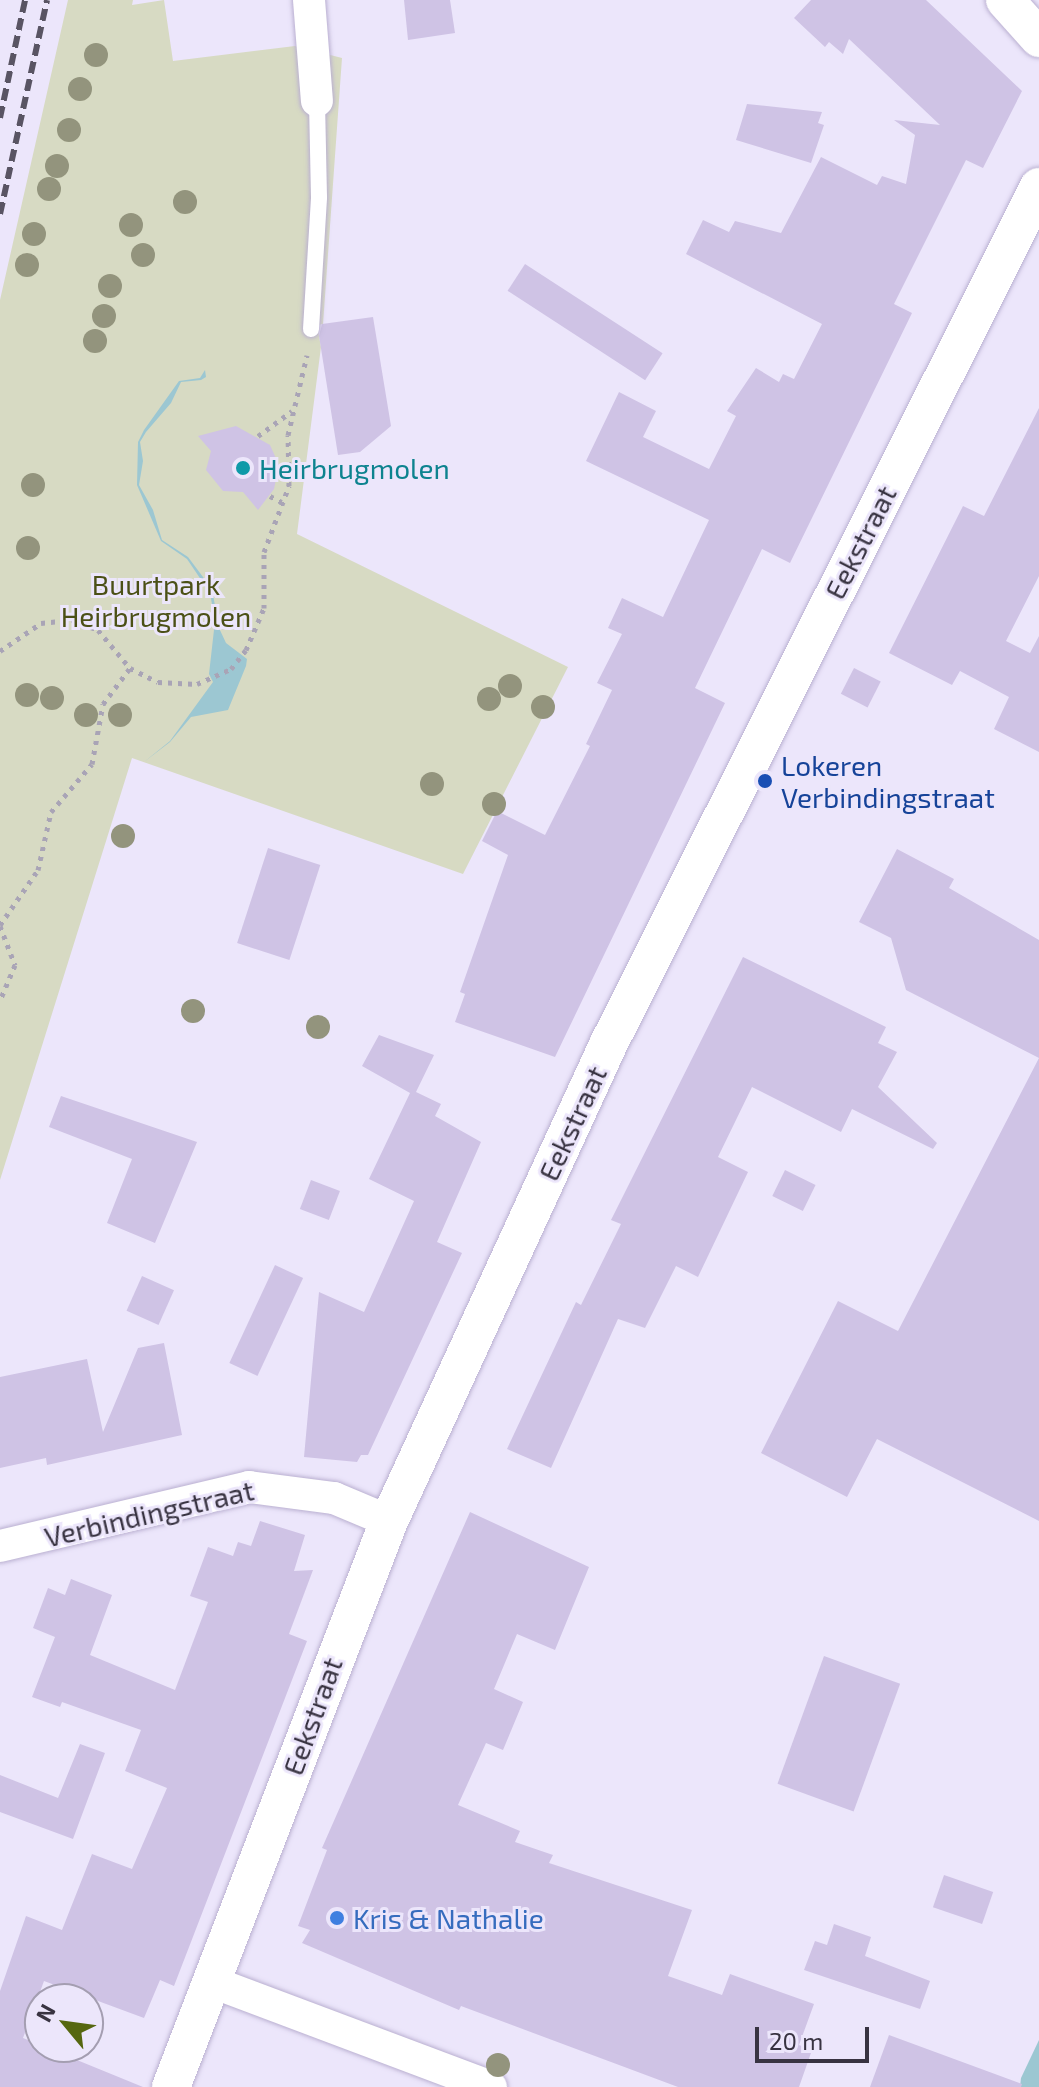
<!DOCTYPE html>
<style>
body{margin:0}
#map{position:relative;width:1039px;height:2087px;overflow:hidden;background:#ece6fb;font-family:"Exo 2",sans-serif}
div>[style]{position:absolute}
.green>*{inset:0;background:#d7dac3}
.water>*{inset:0;background:#9cc7d2}
.building>*{inset:0;background:#cfc3e5;transform-origin:0 0}
.path>*{height:5px;margin-top:-2.5px;transform-origin:0;background:repeating-linear-gradient(90deg,#a9a4b6 0 4px,transparent 0 10px)}
.roads{filter:drop-shadow(0 0 2px #bab0d1) drop-shadow(0 0 2px #bab0d1)}
.service>*{height:16px;margin:-8px;padding:0 8px;transform-origin:8px;border-radius:8px;background:#fff}
.minor>*{height:32px;margin:-16px;padding:0 16px;transform-origin:16px;border-radius:16px;background:#fff}
.tertiary>*{height:38px;margin:-19px;padding:0 19px;transform-origin:19px;border-radius:19px;background:#fff}
.rail>*{height:6px;margin-top:-3px;transform-origin:0;background:repeating-linear-gradient(90deg,#595463 0 12px,transparent 0 18px)}
.trees>*{width:24px;height:24px;margin:-12px;border-radius:50%;background:#93947d}
.dots>*{width:22px;height:22px;translate:-50% -50%;box-sizing:border-box;border:4px solid #ece6fb;border-radius:50%}
span{translate:-50% -50%;white-space:nowrap;text-align:center;line-height:1.15;-webkit-text-stroke:6px #ece6fb;paint-order:stroke}
.culture-label{font-size:28px;color:#0d838f}
.left{translate:0 -50%;text-align:left}
.street-label{font-size:28px;color:#383341}
.park-label{font-size:28px;color:#4b5016}
.transit-label{font-size:28px;color:#164399}
.shop-label{font-size:28px;color:#366cbe}
.north{position:absolute;left:24px;top:1983px;width:80px;height:80px;box-sizing:border-box;background:#ece6fb;border:2px solid #a49eb1;border-radius:50%;rotate:299deg;font-size:22px;font-weight:700;line-height:32px;text-align:center;color:#383341}
.north::after{content:'';display:block;margin:auto;width:28px;height:36px;background:#566710;clip-path:polygon(50% 0,100% 100%,50% 72%,0 100%)}
.scale{position:absolute;left:755px;top:2027px;width:114px;height:36px;box-sizing:border-box;border:4px solid #383341;border-top:0;padding-left:10px;font-size:24px;line-height:28px;white-space:nowrap;color:#383341;-webkit-text-stroke:6px #ece6fb;paint-order:stroke}
</style>
<div id="map">
<div class="green">
<i style="clip-path:polygon(68px 0,133px 0,132px 5px,164px 0,173px 61px,295px 46px,342px 58px,323px 324px,317px 325px,321px 347px,297px 534px,568px 667px,463px 874px,132px 758px,0 1180px,0 300px)"></i>
</div>
<div class="water">
<i style="clip-path:polygon(205px 370px,206px 377px,201px 380px,181px 382px,171px 403px,146px 432px,140px 442px,143px 461px,139px 485px,153px 510px,162px 540px,188px 557px,212px 589px,219px 628px,226px 643px,247px 659px,246px 666px,228px 710px,191px 717px,170px 742px,144px 762px,170px 741px,213px 682px,209px 674px,215px 621px,210px 593px,187px 559px,161px 541px,137px 485px,138px 442px,144px 430px,179px 381px,200px 378px)"></i>
<i style="clip-path:polygon(1039px 2040px,1039px 2087px,1020px 2087px,1021px 2078px)"></i>
</div>
<div class="building">
<i style="clip-path:polygon(404px 0,450px 0,455px 33px,408px 40px)"></i>
<i style="clip-path:polygon(811px 0,926px 0,1022px 91px,983px 168px,966px 160px,894px 304px,912px 313px,790px 563px,762px 549px,695px 688px,725px 703px,555px 1057px,455px 1022px,465px 994px,460px 992px,508px 855px,482px 841px,497px 811px,545px 835px,590px 746px,586px 744px,612px 690px,597px 683px,622px 634px,608px 628px,622px 598px,663px 617px,709px 520px,586px 461px,619px 392px,656px 411px,643px 437px,709px 469px,736px 416px,727px 411px,756px 368px,779px 382px,783px 374px,794px 379px,822px 324px,686px 254px,703px 220px,729px 232px,735px 221px,781px 233px,821px 157px,877px 185px,882px 176px,906px 184px,915px 135px,894px 120px,940px 125px,849px 39px,843px 54px,829px 42px,825px 47px,794px 18px)"></i>
<i style="clip-path:polygon(747px 104px,822px 112px,818px 123px,824px 125px,811px 163px,736px 140px)"></i>
<i style="left:525px;top:264px;width:164px;height:32px;rotate:33deg"></i>
<i style="clip-path:polygon(373px 317px,391px 426px,360px 452px,338px 455px,319px 336px,322px 324px)"></i>
<i style="clip-path:polygon(1039px 408px,1039px 576px,1006px 641px,1030px 653px,1039px 636px,1039px 752px,994px 729px,1009px 697px,960px 671px,952px 685px,889px 653px,963px 506px,984px 516px)"></i>
<i style="clip-path:polygon(236px 426px,270px 445px,279px 465px,274px 489px,258px 510px,243px 492px,223px 491px,206px 470px,211px 451px,198px 436px)"></i>
<i style="left:854px;top:668px;width:30px;height:29px;rotate:27deg"></i>
<i style="left:268px;top:848px;width:55px;height:100px;rotate:18deg"></i>
<i style="clip-path:polygon(897px 849px,954px 879px,949px 888px,1039px 940px,1039px 1521px,877px 1439px,847px 1497px,761px 1453px,838px 1301px,898px 1331px,1039px 1058px,906px 990px,891px 938px,859px 922px)"></i>
<i style="clip-path:polygon(743px 957px,886px 1027px,878px 1043px,897px 1052px,878px 1087px,937px 1143px,933px 1149px,852px 1109px,841px 1132px,752px 1087px,718px 1157px,748px 1172px,698px 1277px,676px 1266px,645px 1328px,618px 1319px,551px 1468px,507px 1449px,576px 1302px,581px 1305px,621px 1224px,611px 1220px)"></i>
<i style="clip-path:polygon(379px 1035px,434px 1055px,416px 1092px,441px 1104px,435px 1116px,481px 1142px,437px 1242px,462px 1253px,368px 1455px,361px 1455px,357px 1462px,304px 1457px,319px 1292px,364px 1312px,414px 1201px,369px 1179px,410px 1093px,362px 1066px)"></i>
<i style="clip-path:polygon(61px 1096px,197px 1142px,155px 1243px,107px 1223px,132px 1159px,49px 1127px)"></i>
<i style="left:785px;top:1170px;width:34px;height:29px;rotate:26deg"></i>
<i style="left:311px;top:1180px;width:31px;height:31px;rotate:21deg"></i>
<i style="left:275px;top:1265px;width:31px;height:108px;rotate:25deg"></i>
<i style="left:142px;top:1276px;width:35px;height:38px;rotate:24deg"></i>
<i style="clip-path:polygon(164px 1343px,182px 1435px,47px 1465px,46px 1458px,0 1468px,0 1377px,87px 1359px,103px 1432px,138px 1348px)"></i>
<i style="clip-path:polygon(470px 1512px,589px 1567px,555px 1650px,517px 1634px,494px 1689px,523px 1702px,503px 1750px,486px 1743px,458px 1805px,520px 1831px,515px 1842px,553px 1855px,549px 1863px,692px 1910px,668px 1976px,722px 1995px,730px 1974px,814px 2004px,799px 2045px,812px 2050px,799px 2087px,678px 2087px,461px 2006px,459px 2010px,302px 1943px,310px 1930px,298px 1926px,327px 1850px,322px 1848px)"></i>
<i style="clip-path:polygon(260px 1521px,305px 1535px,294px 1571px,313px 1570px,289px 1634px,307px 1641px,174px 1986px,160px 1980px,144px 2018px,44px 1981px,23px 2038px,143px 2087px,0 2087px,0 1991px,26px 1916px,62px 1930px,92px 1854px,132px 1869px,167px 1788px,125px 1771px,141px 1730px,62px 1702px,60px 1707px,32px 1697px,55px 1637px,33px 1628px,48px 1588px,65px 1595px,71px 1579px,112px 1595px,90px 1655px,175px 1690px,208px 1602px,190px 1596px,208px 1547px,233px 1556px,238px 1542px,251px 1546px)"></i>
<i style="left:824px;top:1656px;width:81px;height:136px;rotate:20deg"></i>
<i style="clip-path:polygon(80px 1744px,105px 1753px,73px 1839px,0 1812px,0 1775px,58px 1798px)"></i>
<i style="left:944px;top:1875px;width:52px;height:34px;rotate:19deg"></i>
<i style="clip-path:polygon(834px 1924px,871px 1937px,865px 1956px,930px 1981px,920px 2009px,804px 1970px,815px 1941px,827px 1945px)"></i>
<i style="clip-path:polygon(889px 2035px,1022px 2084px,1021px 2087px,870px 2087px)"></i>
</div>
<div class="path">
<i style="left:258px;top:436px;width:42px;rotate:-36.3deg"></i>
<i style="left:270px;top:496px;width:13px;rotate:27deg"></i>
<i style="left:0;top:651px;width:50px;rotate:-34.3deg"></i>
<i style="left:41px;top:623px;width:31px;rotate:-6deg"></i>
<i style="left:72px;top:620px;width:28px;rotate:21deg"></i>
<i style="left:98px;top:630px;width:50px;rotate:49.9deg"></i>
<i style="left:130px;top:668px;width:31px;rotate:27deg"></i>
<i style="left:158px;top:682px;width:39px;rotate:3deg"></i>
<i style="left:197px;top:684px;width:37px;rotate:-24deg"></i>
<i style="left:231px;top:669px;width:24px;rotate:-52deg"></i>
<i style="left:246px;top:650px;width:46px;rotate:-66.8deg"></i>
<i style="left:264px;top:608px;width:56px;rotate:-90deg"></i>
<i style="left:264px;top:552px;width:71px;rotate:-69.3deg"></i>
<i style="left:289px;top:486px;width:51px;rotate:-91.1deg"></i>
<i style="left:288px;top:435px;width:82px;rotate:-76.6deg"></i>
<i style="left:0;top:925px;width:67px;rotate:-55.4deg"></i>
<i style="left:38px;top:870px;width:59px;rotate:-77.4deg"></i>
<i style="left:51px;top:812px;width:63px;rotate:-49.5deg"></i>
<i style="left:92px;top:764px;width:61px;rotate:-79.6deg"></i>
<i style="left:103px;top:704px;width:45px;rotate:-53.1deg"></i>
<i style="left:0;top:926px;width:42px;rotate:69deg"></i>
<i style="left:15px;top:965px;width:39px;rotate:113deg"></i>
</div>
<div class="roads">
<div class="service">
<i style="left:311px;top:329px;width:132px;rotate:-86.5deg"></i>
<i style="left:319px;top:197px;width:96px;rotate:-91.2deg"></i>
</div>
<div class="minor">
<i style="left:309px;top:0;width:101px;rotate:85.5deg"></i>
<i style="left:0;top:1546px;width:256px;rotate:-13.3deg"></i>
<i style="left:249px;top:1487px;width:86px;rotate:7.4deg"></i>
<i style="left:334px;top:1498px;width:60px;rotate:22.7deg"></i>
<i style="left:212px;top:1982px;width:298px;rotate:20.6deg"></i>
</div>
<div class="tertiary">
<i style="left:1005px;top:0;width:51px;rotate:48.2deg"></i>
<i style="left:171px;top:2087px;width:607px;rotate:-68.94deg"></i>
<i style="left:389px;top:1521px;width:526px;rotate:-65.29deg"></i>
<i style="left:609px;top:1043px;width:958px;rotate:-63.33deg"></i>
</div>
</div>
<div class="rail">
<i style="left:0;top:118px;width:121px;rotate:-78deg"></i>
<i style="left:0;top:214px;width:219px;rotate:-77.6deg"></i>
</div>
<div class="trees">
<i style="left:96px;top:55px"></i>
<i style="left:80px;top:89px"></i>
<i style="left:69px;top:130px"></i>
<i style="left:57px;top:166px"></i>
<i style="left:49px;top:189px"></i>
<i style="left:185px;top:202px"></i>
<i style="left:131px;top:225px"></i>
<i style="left:34px;top:234px"></i>
<i style="left:143px;top:255px"></i>
<i style="left:27px;top:265px"></i>
<i style="left:110px;top:286px"></i>
<i style="left:104px;top:316px"></i>
<i style="left:95px;top:341px"></i>
<i style="left:33px;top:485px"></i>
<i style="left:28px;top:548px"></i>
<i style="left:510px;top:686px"></i>
<i style="left:27px;top:695px"></i>
<i style="left:52px;top:698px"></i>
<i style="left:489px;top:699px"></i>
<i style="left:543px;top:707px"></i>
<i style="left:86px;top:715px"></i>
<i style="left:120px;top:715px"></i>
<i style="left:432px;top:784px"></i>
<i style="left:494px;top:804px"></i>
<i style="left:123px;top:836px"></i>
<i style="left:193px;top:1011px"></i>
<i style="left:318px;top:1027px"></i>
<i style="left:498px;top:2065px"></i>
</div>
<div class="dots">
<i style="left:243px;top:468px;background:#0f9aa8"></i>
<i style="left:765px;top:781px;background:#1a4fb4"></i>
<i style="left:337px;top:1918px;background:#3f7fe0"></i>
</div>
<div class="culture-label">
<span class="left" style="left:259px;top:468px">Heirbrugmolen</span>
</div>
<div class="street-label">
<span style="left:860px;top:542px;rotate:-63deg">Eekstraat</span>
<span style="left:572px;top:1123px;rotate:-65deg">Eekstraat</span>
<span style="left:149px;top:1513px;rotate:-13deg">Verbindingstraat</span>
<span style="left:312px;top:1716px;rotate:-70deg">Eekstraat</span>
</div>
<div class="park-label">
<span style="left:156px;top:600px">Buurtpark<br>Heirbrugmolen</span>
</div>
<div class="transit-label">
<span class="left" style="left:781px;top:781px">Lokeren<br>Verbindingstraat</span>
</div>
<div class="shop-label">
<span class="left" style="left:353px;top:1918px">Kris &amp; Nathalie</span>
</div>
<div class="north">N</div>
<div class="scale">20 m</div>
</div>
